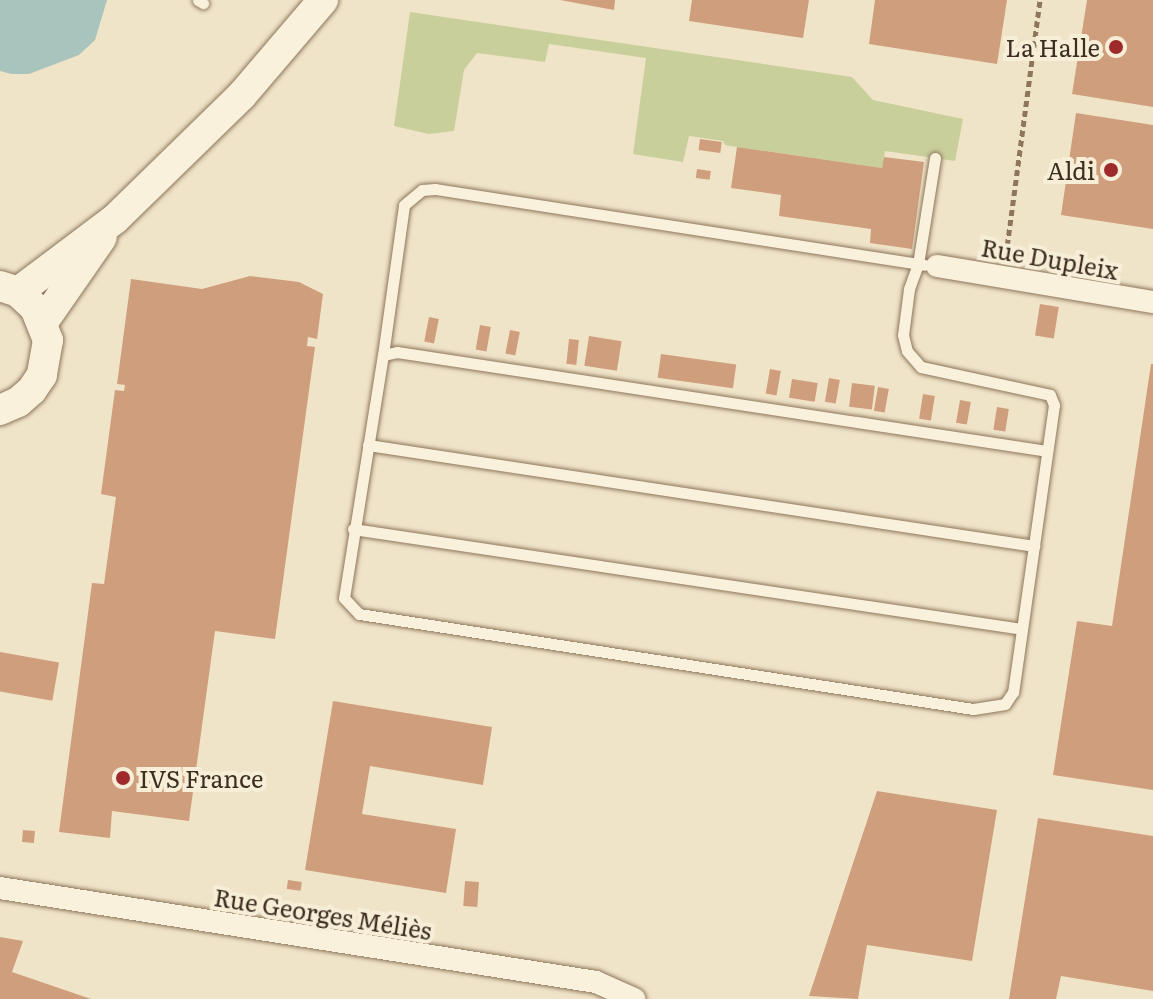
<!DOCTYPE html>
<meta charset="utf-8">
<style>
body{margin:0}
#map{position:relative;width:1153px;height:999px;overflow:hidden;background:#f0e4c8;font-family:Literata,serif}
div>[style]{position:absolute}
.green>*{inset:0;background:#c9cf9b}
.water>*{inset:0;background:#a9c4bc}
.building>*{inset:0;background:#cf9f7d;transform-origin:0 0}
.path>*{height:5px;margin-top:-2.5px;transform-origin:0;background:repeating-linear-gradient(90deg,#8d765c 0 6px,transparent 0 10px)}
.roads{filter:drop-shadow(0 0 2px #8d765c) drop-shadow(0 0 2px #8d765c)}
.lane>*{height:11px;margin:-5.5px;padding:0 5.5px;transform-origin:5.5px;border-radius:5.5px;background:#faf1dc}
.street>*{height:22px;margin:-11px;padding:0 11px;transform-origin:11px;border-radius:11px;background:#faf1dc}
.secondary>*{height:30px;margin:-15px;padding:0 15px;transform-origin:15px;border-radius:15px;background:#faf1dc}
.dots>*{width:22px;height:22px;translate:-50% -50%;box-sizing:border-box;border:4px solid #f7eed8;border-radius:50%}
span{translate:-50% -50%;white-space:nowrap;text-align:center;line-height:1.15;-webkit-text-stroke:8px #f7eed8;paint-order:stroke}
.poi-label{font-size:24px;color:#3d2e20}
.right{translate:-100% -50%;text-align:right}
.left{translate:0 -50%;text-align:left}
.street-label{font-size:24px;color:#3d2e20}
</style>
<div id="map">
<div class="green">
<i style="clip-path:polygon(410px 12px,852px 77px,873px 100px,963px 119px,955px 161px,885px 151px,882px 168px,737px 147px,725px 145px,723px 141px,689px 136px,683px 162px,633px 154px,646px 58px,549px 44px,545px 62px,477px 53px,464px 70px,454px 131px,429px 134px,394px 126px)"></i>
</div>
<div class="water">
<i style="clip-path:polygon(0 0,107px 0,95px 40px,79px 55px,29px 74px,11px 74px,0 71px)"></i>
</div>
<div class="building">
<i style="clip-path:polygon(560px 0,615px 0,614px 10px)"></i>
<i style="clip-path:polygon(692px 0,809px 0,803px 38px,689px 21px)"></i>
<i style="clip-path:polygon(875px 0,1007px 0,997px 64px,869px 44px)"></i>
<i style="clip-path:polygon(1087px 0,1153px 0,1153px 107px,1072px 94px)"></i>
<i style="clip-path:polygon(1076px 113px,1153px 125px,1153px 229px,1061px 215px)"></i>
<i style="left:700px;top:139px;width:22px;height:11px;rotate:8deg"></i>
<i style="clip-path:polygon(737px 147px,882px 168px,884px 157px,924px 162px,912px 249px,870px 243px,871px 229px,779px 216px,781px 195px,731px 188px)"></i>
<i style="left:697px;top:169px;width:14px;height:9px;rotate:8deg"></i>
<i style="clip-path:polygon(250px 276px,299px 282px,323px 294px,317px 339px,308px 337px,307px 346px,315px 347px,275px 639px,215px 631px,189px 821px,112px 811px,110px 838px,59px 832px,92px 583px,104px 584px,116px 497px,101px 494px,115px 390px,124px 391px,125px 385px,117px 384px,131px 279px,202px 289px)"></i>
<i style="left:1040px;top:304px;width:19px;height:32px;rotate:9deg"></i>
<i style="left:429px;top:317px;width:10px;height:25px;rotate:11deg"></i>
<i style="left:480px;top:325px;width:11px;height:25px;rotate:10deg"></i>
<i style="left:510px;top:330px;width:10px;height:24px;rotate:11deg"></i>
<i style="left:589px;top:336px;width:33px;height:30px;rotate:9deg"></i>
<i style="left:569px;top:339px;width:10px;height:25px;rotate:6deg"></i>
<i style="left:661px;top:354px;width:76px;height:24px;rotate:8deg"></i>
<i style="clip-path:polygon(1151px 364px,1153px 364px,1153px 790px,1053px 775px,1077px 621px,1112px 626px)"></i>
<i style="left:770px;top:369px;width:11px;height:25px;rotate:10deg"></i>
<i style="left:829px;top:378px;width:11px;height:24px;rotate:10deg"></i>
<i style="left:792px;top:379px;width:26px;height:19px;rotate:9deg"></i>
<i style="left:852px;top:383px;width:23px;height:24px;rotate:7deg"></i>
<i style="left:878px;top:387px;width:11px;height:24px;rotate:10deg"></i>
<i style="left:923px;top:394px;width:12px;height:25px;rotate:9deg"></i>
<i style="left:960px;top:400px;width:11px;height:23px;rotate:10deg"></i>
<i style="left:997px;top:407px;width:12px;height:23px;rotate:9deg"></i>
<i style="left:0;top:652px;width:60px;height:39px;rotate:10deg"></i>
<i style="clip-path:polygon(333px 701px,492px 727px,483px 785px,370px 766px,362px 814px,456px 829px,446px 893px,305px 870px)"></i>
<i style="clip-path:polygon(877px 791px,997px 810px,972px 961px,867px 945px,858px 999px,809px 996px)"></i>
<i style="clip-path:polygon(1038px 818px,1153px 836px,1153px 991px,1061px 976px,1056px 999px,1009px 999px)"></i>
<i style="left:23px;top:830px;width:12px;height:12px;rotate:5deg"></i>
<i style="left:288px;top:880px;width:14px;height:9px;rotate:8deg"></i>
<i style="left:465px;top:881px;width:14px;height:25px;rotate:4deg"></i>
<i style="clip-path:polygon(0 937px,23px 941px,12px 972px,91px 999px,0 999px)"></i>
</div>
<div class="path">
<i style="left:1006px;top:255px;width:257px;rotate:-82.4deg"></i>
</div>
<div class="roads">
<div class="lane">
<i style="left:198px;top:0;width:6px;rotate:31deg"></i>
<i style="left:935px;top:158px;width:107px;rotate:99.1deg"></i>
<i style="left:918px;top:264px;width:27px;rotate:110deg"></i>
<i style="left:909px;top:289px;width:46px;rotate:97.4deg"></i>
<i style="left:903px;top:335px;width:16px;rotate:76deg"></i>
<i style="left:907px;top:351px;width:21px;rotate:49deg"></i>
<i style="left:921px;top:367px;width:132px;rotate:12.2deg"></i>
<i style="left:1050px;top:395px;width:11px;rotate:68deg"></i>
<i style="left:1054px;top:405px;width:290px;rotate:98.1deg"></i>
<i style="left:1013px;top:692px;width:14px;rotate:124deg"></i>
<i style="left:1005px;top:704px;width:32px;rotate:171deg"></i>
<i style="left:973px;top:709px;width:621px;rotate:-171.2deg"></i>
<i style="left:359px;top:614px;width:22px;rotate:-133deg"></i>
<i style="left:344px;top:598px;width:246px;rotate:-80.9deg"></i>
<i style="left:383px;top:355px;width:14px;rotate:-12deg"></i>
<i style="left:397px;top:352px;width:657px;rotate:8.66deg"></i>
<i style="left:383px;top:355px;width:151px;rotate:-82deg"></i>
<i style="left:404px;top:205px;width:23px;rotate:-40deg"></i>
<i style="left:422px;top:190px;width:13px;rotate:-4deg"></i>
<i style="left:435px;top:189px;width:495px;rotate:8.8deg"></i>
<i style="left:368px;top:445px;width:674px;rotate:8.62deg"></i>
<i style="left:353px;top:529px;width:676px;rotate:8.5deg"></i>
</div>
<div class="street">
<i style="left:937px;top:266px;width:219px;rotate:9.5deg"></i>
<i style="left:0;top:888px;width:603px;rotate:8.96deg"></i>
<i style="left:596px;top:982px;width:42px;rotate:24.1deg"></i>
</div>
<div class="secondary">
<i style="left:0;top:286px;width:19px;rotate:18deg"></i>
<i style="left:18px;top:292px;width:23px;rotate:43deg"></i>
<i style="left:35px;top:308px;width:35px;rotate:68deg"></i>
<i style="left:48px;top:340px;width:36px;rotate:100deg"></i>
<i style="left:42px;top:375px;width:18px;rotate:124deg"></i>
<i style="left:32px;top:390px;width:18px;rotate:139deg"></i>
<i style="left:18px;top:402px;width:20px;rotate:156deg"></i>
<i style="left:18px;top:292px;width:121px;rotate:-37deg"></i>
<i style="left:115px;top:219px;width:177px;rotate:-44.3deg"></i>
<i style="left:242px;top:95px;width:125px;rotate:-49.5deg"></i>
<i style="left:43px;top:322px;width:103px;rotate:-55.2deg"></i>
</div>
</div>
<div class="dots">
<i style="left:1116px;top:47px;background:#9e2a2b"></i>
<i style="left:1111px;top:170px;background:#9e2a2b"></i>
<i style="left:123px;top:778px;background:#9e2a2b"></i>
</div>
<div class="poi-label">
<span class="right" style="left:1100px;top:47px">La Halle</span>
<span class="right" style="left:1095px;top:170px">Aldi</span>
<span class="left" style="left:139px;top:778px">IVS France</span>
</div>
<div class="street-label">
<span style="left:1050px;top:258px;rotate:10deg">Rue Dupleix</span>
<span style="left:323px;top:913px;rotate:9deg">Rue Georges Méliès</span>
</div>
</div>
